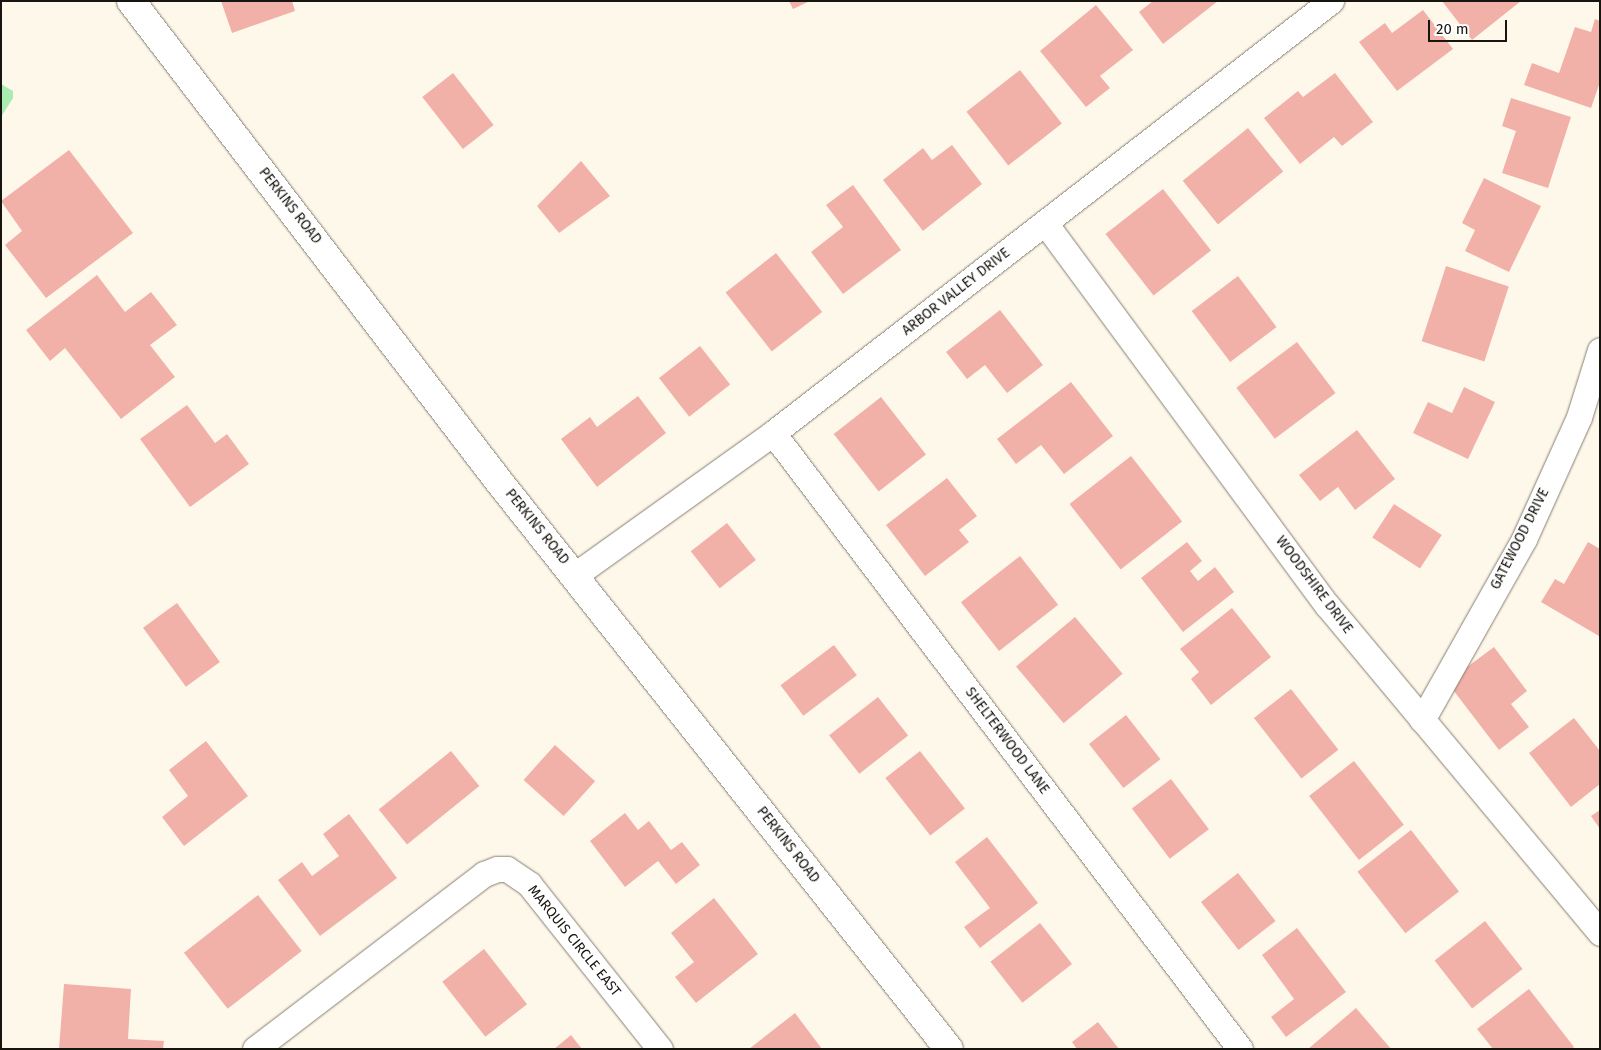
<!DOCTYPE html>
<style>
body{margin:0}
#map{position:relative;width:1601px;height:1050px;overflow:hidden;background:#fef8eb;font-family:"Fira Sans",sans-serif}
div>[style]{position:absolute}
.green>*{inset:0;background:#aaebb2}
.building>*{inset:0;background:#f2b1a8;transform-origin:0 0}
.roads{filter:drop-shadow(0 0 1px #867f71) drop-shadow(0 0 1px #867f71)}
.street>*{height:25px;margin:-12.5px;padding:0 12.5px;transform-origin:12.5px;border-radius:12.5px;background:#fff}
.secondary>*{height:28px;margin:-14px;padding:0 14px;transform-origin:14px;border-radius:14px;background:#fff}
span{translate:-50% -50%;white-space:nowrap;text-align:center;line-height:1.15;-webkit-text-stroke:4px #fff;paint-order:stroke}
.street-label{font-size:14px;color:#17150f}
.frame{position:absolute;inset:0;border:2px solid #17150f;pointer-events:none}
.scale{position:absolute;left:1428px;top:20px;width:79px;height:22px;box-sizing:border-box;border:2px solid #17150f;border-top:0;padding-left:6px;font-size:15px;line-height:18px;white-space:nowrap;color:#17150f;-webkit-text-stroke:4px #fff;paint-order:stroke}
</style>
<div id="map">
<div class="green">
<i style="clip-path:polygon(1px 84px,13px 91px,13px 98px,1px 117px)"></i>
</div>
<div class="building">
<i style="clip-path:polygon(221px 1px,292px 1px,295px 11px,232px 33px)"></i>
<i style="clip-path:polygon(789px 1px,810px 1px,793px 9px)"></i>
<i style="clip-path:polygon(1153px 1px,1218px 1px,1163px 44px,1139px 12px)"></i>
<i style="clip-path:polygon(1442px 1px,1521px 1px,1472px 40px)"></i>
<i style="clip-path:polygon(1096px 5px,1133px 50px,1100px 76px,1110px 88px,1086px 107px,1040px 51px)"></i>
<i style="clip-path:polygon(1423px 10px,1453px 49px,1397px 91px,1359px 42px,1385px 23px,1392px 33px)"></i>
<i style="clip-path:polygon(1595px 19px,1600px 21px,1600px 82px,1591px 108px,1524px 85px,1532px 63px,1559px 73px,1575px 27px,1591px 32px)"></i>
<i style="left:1020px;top:70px;width:68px;height:68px;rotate:52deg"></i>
<i style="left:453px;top:73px;width:66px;height:39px;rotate:52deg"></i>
<i style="clip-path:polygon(1335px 73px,1373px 122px,1342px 146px,1334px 137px,1300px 164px,1264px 118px,1298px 91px,1303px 97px)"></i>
<i style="clip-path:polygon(1511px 98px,1571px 117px,1548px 188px,1502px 173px,1516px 131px,1502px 126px)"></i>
<i style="left:1248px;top:128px;width:56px;height:84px;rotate:51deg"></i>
<i style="clip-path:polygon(952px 145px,982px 184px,923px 231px,883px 180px,923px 148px,932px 160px)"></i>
<i style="clip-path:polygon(69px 150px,133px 233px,46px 298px,5px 245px,22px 231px,1px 201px)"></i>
<i style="clip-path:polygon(581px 161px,610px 196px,559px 233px,537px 206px)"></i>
<i style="clip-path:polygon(1484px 178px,1541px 206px,1509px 272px,1465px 251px,1475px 230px,1462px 223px)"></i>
<i style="clip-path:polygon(853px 185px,901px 250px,843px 294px,811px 252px,843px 227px,826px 205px)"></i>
<i style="left:1163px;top:189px;width:78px;height:73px;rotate:52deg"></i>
<i style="left:776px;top:253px;width:75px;height:64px;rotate:52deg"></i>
<i style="left:1446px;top:266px;width:66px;height:79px;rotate:18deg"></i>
<i style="clip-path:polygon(97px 275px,125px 312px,151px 292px,177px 325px,150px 345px,175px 377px,121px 419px,65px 348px,50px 361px,26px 330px)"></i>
<i style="left:1238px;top:276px;width:64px;height:58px;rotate:53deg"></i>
<i style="clip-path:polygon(1000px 310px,1043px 365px,1007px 393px,985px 365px,967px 379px,946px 352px)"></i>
<i style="left:1297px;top:342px;width:64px;height:76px;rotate:53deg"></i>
<i style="left:700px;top:346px;width:49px;height:52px;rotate:52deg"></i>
<i style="clip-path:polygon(1071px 382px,1113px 436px,1064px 474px,1041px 445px,1016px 464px,997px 439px)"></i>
<i style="clip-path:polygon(1464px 387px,1495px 402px,1468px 459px,1413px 433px,1428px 402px,1452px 413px)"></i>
<i style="clip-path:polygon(638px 396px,666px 433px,597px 487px,561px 439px,590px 417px,597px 427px)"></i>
<i style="left:881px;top:397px;width:73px;height:60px;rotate:52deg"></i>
<i style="clip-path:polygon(187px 405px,215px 443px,227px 434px,249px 464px,190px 507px,140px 439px)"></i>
<i style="clip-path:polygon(1357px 430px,1395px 479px,1355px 510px,1338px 487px,1320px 501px,1299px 475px)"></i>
<i style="left:1131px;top:456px;width:83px;height:78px;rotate:52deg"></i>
<i style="clip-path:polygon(947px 478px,977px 516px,959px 530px,969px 542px,925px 576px,886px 525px)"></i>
<i style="left:1394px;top:504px;width:57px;height:40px;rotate:33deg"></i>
<i style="left:727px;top:523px;width:47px;height:46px;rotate:52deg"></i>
<i style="clip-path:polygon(1187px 542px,1202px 561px,1190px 571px,1198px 581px,1215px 567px,1234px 592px,1183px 632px,1141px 578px)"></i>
<i style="clip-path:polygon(1588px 542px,1600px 549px,1599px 636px,1541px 602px,1555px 579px,1564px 584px)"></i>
<i style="left:1020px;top:556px;width:62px;height:75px;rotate:52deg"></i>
<i style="left:177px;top:603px;width:73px;height:42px;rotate:54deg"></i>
<i style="clip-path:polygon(1232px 608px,1271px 657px,1211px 705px,1191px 679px,1199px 672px,1180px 649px)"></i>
<i style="left:1075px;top:617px;width:74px;height:77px;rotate:50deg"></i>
<i style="left:834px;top:645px;width:38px;height:67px;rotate:53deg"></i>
<i style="clip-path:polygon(1494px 647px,1527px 691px,1511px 704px,1529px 727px,1499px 750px,1447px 682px)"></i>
<i style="left:1291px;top:689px;width:77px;height:47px;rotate:52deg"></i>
<i style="left:878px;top:697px;width:49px;height:62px;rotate:52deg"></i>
<i style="left:1126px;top:715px;width:56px;height:47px;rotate:52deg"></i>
<i style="clip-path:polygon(1574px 718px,1600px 751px,1600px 784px,1571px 807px,1529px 753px)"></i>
<i style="clip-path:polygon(206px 741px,248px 796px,184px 846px,162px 817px,188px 796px,169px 770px)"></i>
<i style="left:555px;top:745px;width:54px;height:47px;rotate:42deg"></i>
<i style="left:451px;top:751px;width:45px;height:93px;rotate:51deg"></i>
<i style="left:920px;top:751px;width:73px;height:44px;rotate:52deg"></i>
<i style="left:1354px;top:761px;width:81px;height:57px;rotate:52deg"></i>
<i style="left:1171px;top:779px;width:63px;height:49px;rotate:53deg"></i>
<i style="clip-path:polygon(1600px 810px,1600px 829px,1591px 816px)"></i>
<i style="clip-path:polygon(625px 813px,638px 830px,649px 821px,671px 850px,682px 842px,700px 865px,676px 884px,658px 861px,625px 887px,590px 841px)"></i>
<i style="clip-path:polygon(349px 814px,397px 878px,320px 936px,278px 880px,302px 862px,312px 876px,339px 856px,323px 834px)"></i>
<i style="left:1411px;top:830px;width:78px;height:68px;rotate:52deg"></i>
<i style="clip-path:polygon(987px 837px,1038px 903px,980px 948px,964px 927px,990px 908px,955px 862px)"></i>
<i style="left:1238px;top:873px;width:61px;height:47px;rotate:52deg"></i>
<i style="left:258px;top:895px;width:71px;height:94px;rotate:52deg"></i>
<i style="clip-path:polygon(714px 898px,758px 954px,696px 1003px,675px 977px,694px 962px,671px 933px)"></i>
<i style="left:1485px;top:921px;width:61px;height:64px;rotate:52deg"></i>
<i style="left:1040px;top:923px;width:52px;height:63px;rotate:52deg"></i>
<i style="clip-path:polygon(1297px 928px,1346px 992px,1286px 1037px,1271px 1017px,1294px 999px,1262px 955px)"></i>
<i style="left:484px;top:949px;width:70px;height:53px;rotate:52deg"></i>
<i style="clip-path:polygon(64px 984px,131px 989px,128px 1039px,164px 1041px,163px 1049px,59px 1049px)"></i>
<i style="clip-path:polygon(1529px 989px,1574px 1047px,1572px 1049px,1493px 1049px,1477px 1029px)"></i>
<i style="clip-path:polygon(1356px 1008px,1391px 1049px,1308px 1049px)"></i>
<i style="clip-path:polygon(795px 1013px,822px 1049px,749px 1049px)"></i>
<i style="clip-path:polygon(1098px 1022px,1119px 1049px,1077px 1049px,1072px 1042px)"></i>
<i style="clip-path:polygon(571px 1035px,582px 1049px,554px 1049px)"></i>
</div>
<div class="roads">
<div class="street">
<i style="left:1045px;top:223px;width:475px;rotate:53.6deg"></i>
<i style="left:1327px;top:605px;width:427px;rotate:50.2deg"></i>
<i style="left:773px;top:433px;width:773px;rotate:52.83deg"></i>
<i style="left:575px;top:575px;width:244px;rotate:-35.6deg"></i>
<i style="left:773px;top:433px;width:706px;rotate:-37.75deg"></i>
<i style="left:1422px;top:720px;width:208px;rotate:-60.6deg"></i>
<i style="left:1524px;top:539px;width:134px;rotate:-65.7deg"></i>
<i style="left:1579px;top:417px;width:70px;rotate:-72.6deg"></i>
<i style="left:255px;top:1049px;width:288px;rotate:-37.4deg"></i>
<i style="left:484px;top:874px;width:14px;rotate:-21deg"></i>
<i style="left:497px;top:869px;width:10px"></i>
<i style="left:507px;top:869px;width:27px;rotate:34deg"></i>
<i style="left:529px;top:884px;width:211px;rotate:51.6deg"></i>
</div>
<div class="secondary">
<i style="left:131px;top:1px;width:602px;rotate:52.56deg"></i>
<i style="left:497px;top:479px;width:727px;rotate:51.59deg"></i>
</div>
</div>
<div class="street-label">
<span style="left:290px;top:206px;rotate:52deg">PERKINS ROAD</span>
<span style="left:956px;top:292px;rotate:-38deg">ARBOR VALLEY DRIVE</span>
<span style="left:537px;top:527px;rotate:51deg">PERKINS ROAD</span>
<span style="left:1520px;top:539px;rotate:-63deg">GATEWOOD DRIVE</span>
<span style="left:1314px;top:585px;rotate:53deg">WOODSHIRE DRIVE</span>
<span style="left:1007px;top:741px;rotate:53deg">SHELTERWOOD LANE</span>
<span style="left:788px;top:845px;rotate:52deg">PERKINS ROAD</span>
<span style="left:574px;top:941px;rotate:51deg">MARQUIS CIRCLE EAST</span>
</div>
<div class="frame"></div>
<div class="scale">20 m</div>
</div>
